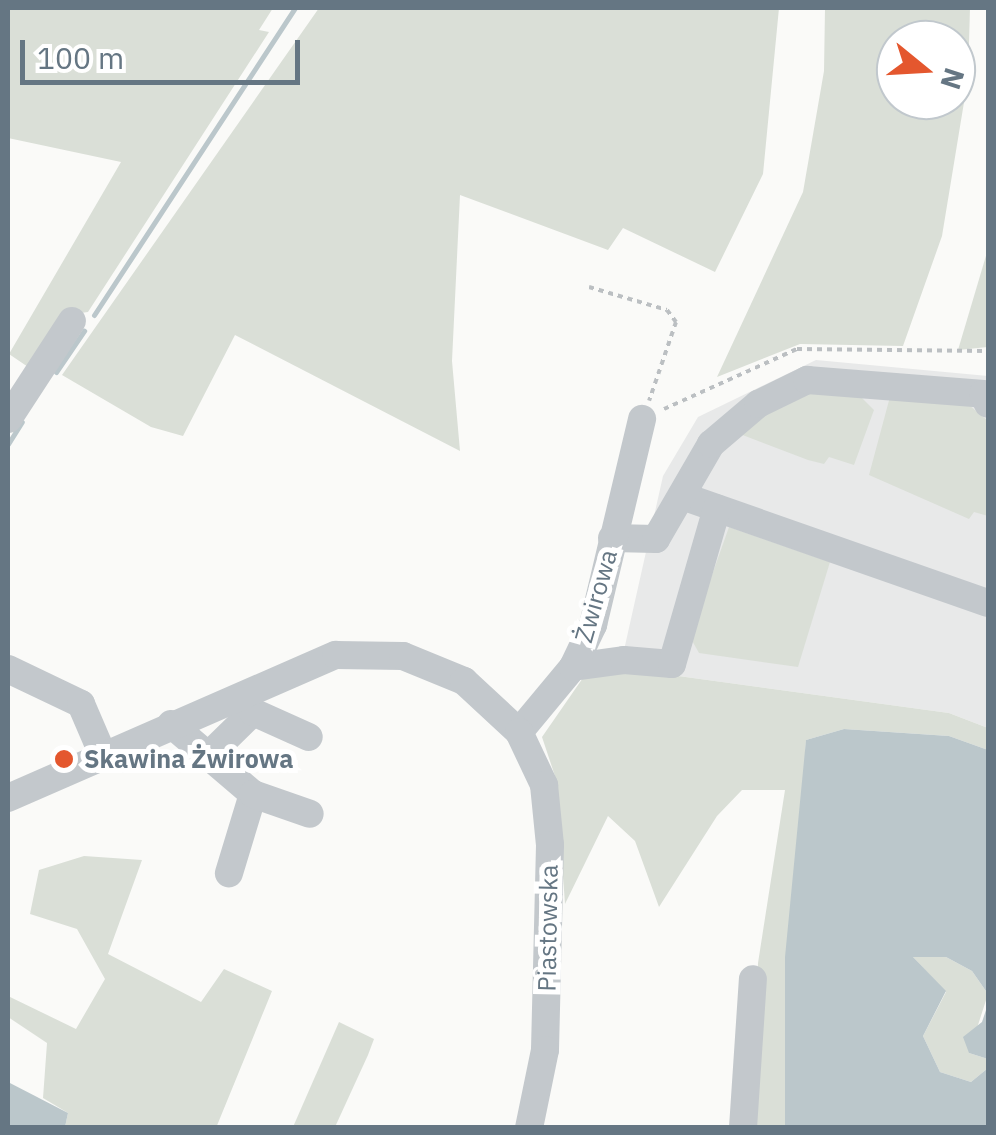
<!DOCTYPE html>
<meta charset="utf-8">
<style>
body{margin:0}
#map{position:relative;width:996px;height:1135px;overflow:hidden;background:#fafaf8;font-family:"IBM Plex Sans",sans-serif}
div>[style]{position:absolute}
.built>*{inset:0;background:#e8e9e9}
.green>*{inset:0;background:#dadfd7}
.water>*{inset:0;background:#bbc7cb}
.stream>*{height:5px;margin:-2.5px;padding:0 2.5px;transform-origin:2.5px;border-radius:2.5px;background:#bbc7cb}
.path>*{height:4px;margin-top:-2px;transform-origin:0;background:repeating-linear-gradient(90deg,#bbbfc2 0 5px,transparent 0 10px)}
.minor>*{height:28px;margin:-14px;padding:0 14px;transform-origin:14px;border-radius:14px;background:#c3c8cc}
.dots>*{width:28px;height:28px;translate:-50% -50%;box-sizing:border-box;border:5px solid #fff;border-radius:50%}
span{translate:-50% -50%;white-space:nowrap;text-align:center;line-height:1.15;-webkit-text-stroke:10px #fff;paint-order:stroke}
.street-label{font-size:25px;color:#657683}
.poi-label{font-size:25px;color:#657683;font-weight:700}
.left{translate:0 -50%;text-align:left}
.frame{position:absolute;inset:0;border:10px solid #657683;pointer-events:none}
.north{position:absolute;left:876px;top:20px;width:100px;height:100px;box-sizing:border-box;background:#fff;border:2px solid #c1c8cd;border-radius:50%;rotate:108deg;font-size:28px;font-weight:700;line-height:40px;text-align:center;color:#657683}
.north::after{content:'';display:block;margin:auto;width:35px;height:45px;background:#e4572e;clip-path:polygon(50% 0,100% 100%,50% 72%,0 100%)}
.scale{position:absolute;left:20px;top:40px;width:280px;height:45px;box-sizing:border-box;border:5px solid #657683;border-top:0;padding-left:12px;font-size:30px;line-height:35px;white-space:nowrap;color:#657683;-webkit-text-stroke:8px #fff;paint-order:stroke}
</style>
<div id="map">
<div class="built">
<i style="clip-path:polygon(816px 360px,988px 376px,988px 728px,949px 713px,620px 668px,663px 476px,698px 417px)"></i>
</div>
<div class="green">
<i style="clip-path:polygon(8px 8px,273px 8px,259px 30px,269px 32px,88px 312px,74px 314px,31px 369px,9px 354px,121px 162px,8px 138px)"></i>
<i style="clip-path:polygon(319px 8px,779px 8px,763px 174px,715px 272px,623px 228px,608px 250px,460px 195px,452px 361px,460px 451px,235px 335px,183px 436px,151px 427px,62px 375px)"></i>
<i style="clip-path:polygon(evenodd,825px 8px,970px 8px,968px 78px,942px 236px,903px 346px,800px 344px,717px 377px,803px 192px,824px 71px,825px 8px,896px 40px,956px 40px,956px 100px,896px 100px,896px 40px)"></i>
<i style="clip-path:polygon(988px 249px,988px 347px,958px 350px)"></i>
<i style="clip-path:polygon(804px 389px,859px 395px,874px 410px,854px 465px,829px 457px,824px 464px,808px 460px,740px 434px,763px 408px)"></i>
<i style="clip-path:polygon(891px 393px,969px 405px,988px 421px,988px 516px,974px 512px,969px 519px,869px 475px)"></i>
<i style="clip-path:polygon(729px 527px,830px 562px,798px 667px,699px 653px,690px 637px)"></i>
<i style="clip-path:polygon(620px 668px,949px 713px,988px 728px,988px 750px,949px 736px,844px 729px,806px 740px,785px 1127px,751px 1127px,758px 963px,785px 790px,742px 790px,717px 816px,659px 907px,635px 841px,608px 816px,565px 904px,556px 779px,542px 737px,587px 672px)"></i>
<i style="clip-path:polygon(84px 856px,142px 860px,108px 954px,201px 1002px,224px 969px,272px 991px,216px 1128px,65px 1127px,68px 1113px,43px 1098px,47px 1043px,8px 1017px,8px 996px,76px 1029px,105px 979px,77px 929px,30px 914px,39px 870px)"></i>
<i style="clip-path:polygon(912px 956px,946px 957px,972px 971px,988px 994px,969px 1053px,988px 1059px,988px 1068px,971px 1082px,940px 1072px,923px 1036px,946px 992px)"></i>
<i style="clip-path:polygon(339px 1022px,374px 1039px,368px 1055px,335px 1127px,293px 1127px)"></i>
</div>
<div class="water">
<i style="clip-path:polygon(844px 729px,949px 736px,988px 750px,988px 994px,972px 971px,946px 957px,913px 957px,946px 991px,923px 1036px,940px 1072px,971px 1082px,988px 1068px,988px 1127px,785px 1127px,785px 957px,806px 740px)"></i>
<i style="clip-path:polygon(988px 1004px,988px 1059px,969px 1053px,963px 1037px,982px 1022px)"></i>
<i style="clip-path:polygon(8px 1082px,68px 1113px,65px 1127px,8px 1127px)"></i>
</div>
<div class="stream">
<i style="left:94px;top:315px;width:367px;rotate:-56.8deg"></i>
<i style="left:56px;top:372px;width:50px;rotate:-55.7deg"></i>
<i style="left:8px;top:444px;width:26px;rotate:-58deg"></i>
</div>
<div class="path">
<i style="left:589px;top:287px;width:81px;rotate:16.4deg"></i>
<i style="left:667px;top:310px;width:15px;rotate:53deg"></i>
<i style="left:676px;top:322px;width:83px;rotate:108.9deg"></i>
<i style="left:664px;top:409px;width:146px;rotate:-24.3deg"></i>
<i style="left:797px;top:349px;width:191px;rotate:0.6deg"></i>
</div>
<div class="minor">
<i style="left:8px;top:419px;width:117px;rotate:-56.9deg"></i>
<i style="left:685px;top:497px;width:321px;rotate:19.3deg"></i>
<i style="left:612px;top:538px;width:44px;rotate:1.3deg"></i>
<i style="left:656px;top:539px;width:110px;rotate:-59.9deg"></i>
<i style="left:711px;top:444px;width:62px;rotate:-40.4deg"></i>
<i style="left:758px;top:404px;width:55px;rotate:-26.1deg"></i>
<i style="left:807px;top:380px;width:177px;rotate:4.5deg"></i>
<i style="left:983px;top:394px;width:11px;rotate:63deg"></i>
<i style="left:573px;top:667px;width:51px;rotate:-7.8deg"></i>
<i style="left:624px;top:660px;width:48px;rotate:4.8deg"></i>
<i style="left:672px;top:664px;width:162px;rotate:-73.9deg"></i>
<i style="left:8px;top:669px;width:81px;rotate:25.6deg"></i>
<i style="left:81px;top:704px;width:56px;rotate:66.7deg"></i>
<i style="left:171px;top:724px;width:108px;rotate:40.5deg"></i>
<i style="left:253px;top:794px;width:83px;rotate:106.9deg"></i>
<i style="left:519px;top:732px;width:85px;rotate:-50.3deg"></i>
<i style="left:573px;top:667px;width:47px;rotate:-64.5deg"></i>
<i style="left:593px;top:625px;width:212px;rotate:-76.6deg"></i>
<i style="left:208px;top:756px;width:63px;rotate:-44.4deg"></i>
<i style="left:253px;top:712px;width:61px;rotate:24.1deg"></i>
<i style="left:253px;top:794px;width:60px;rotate:19.3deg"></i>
<i style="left:8px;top:798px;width:358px;rotate:-23.6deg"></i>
<i style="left:336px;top:655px;width:67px;rotate:0.9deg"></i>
<i style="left:403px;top:656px;width:66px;rotate:22.3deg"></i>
<i style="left:464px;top:681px;width:75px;rotate:42.8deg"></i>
<i style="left:519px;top:732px;width:59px;rotate:64.7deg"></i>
<i style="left:544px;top:785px;width:60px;rotate:84.3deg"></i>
<i style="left:550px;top:845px;width:205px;rotate:91.4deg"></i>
<i style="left:545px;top:1050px;width:80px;rotate:101.6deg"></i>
<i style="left:743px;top:1128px;width:149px;rotate:-86.2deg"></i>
</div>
<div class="dots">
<i style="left:64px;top:759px;background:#e4572e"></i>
</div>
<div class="street-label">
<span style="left:596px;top:596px;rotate:-74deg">Żwirowa</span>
<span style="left:548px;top:928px;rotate:-89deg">Piastowska</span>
</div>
<div class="poi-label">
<span class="left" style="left:84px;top:759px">Skawina Żwirowa</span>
</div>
<div class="frame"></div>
<div class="north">N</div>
<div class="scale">100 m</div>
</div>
